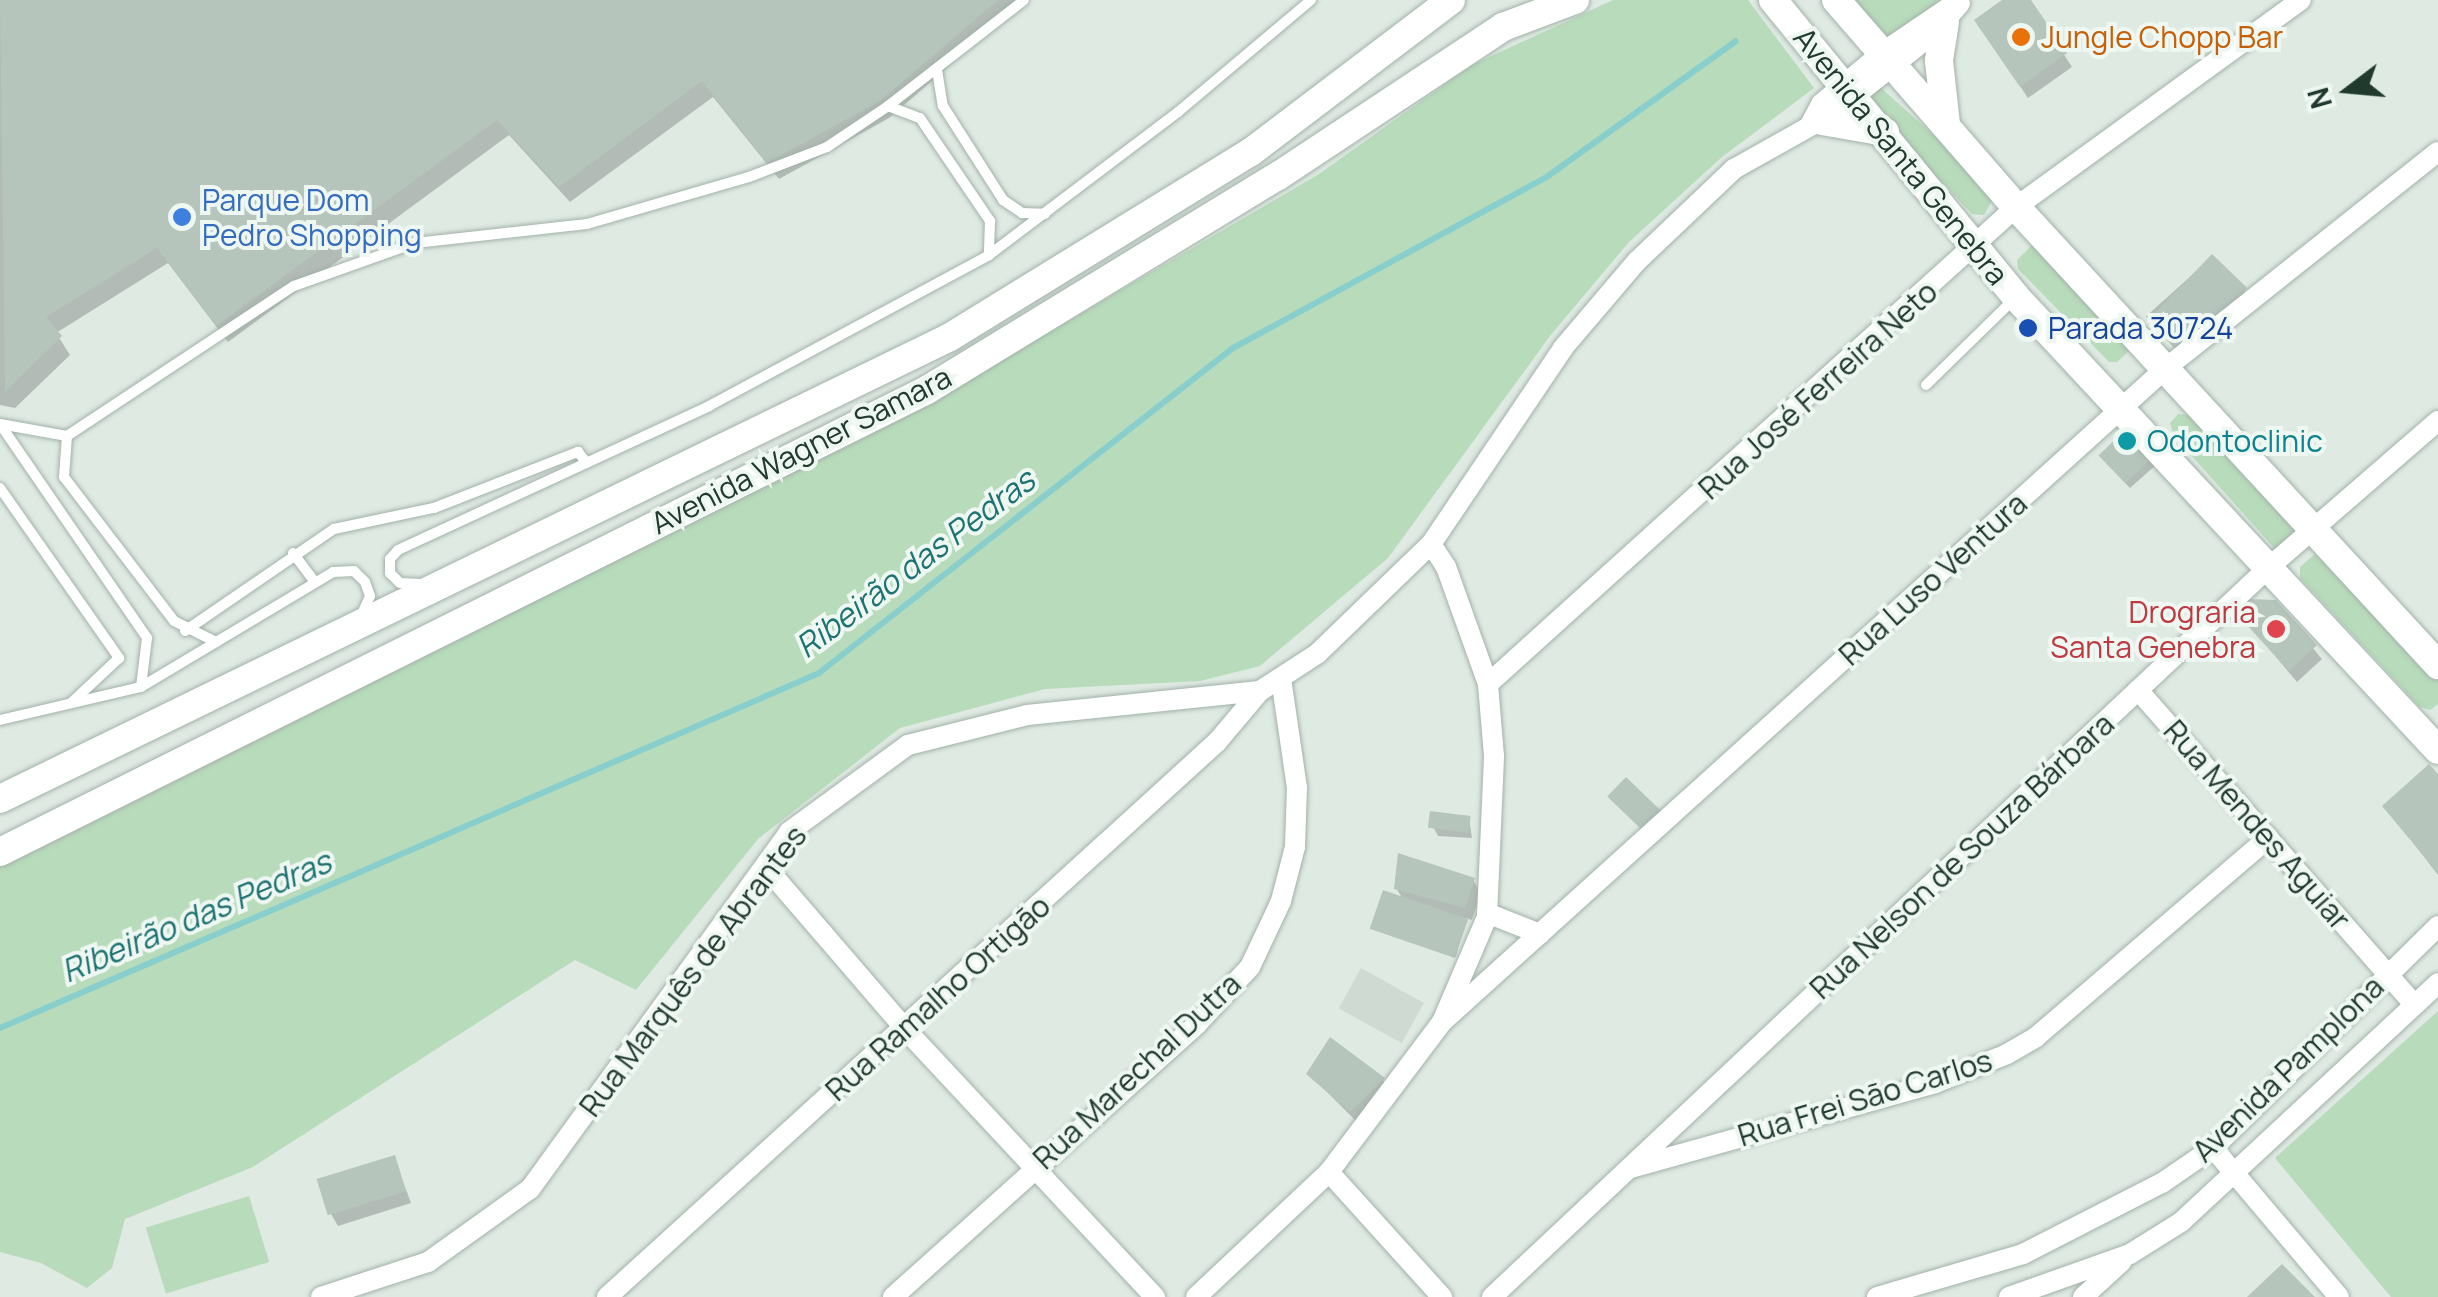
<!DOCTYPE html>
<meta charset="utf-8">
<style>
body{margin:0}
#map{position:relative;width:2438px;height:1297px;overflow:hidden;background:#dfeae3;font-family:Manrope,sans-serif}
div>[style]{position:absolute}
.built>*{inset:0;background:#cedad2;transform-origin:0 0}
.green>*{inset:0;background:#b8dbbb;transform-origin:0 0}
.shadow>*{inset:0;background:#0003;transform-origin:0 0}
.stream>*{height:6px;margin:-3px;padding:0 3px;transform-origin:3px;border-radius:3px;background:#88cecc}
.building>*{inset:0;background:#b5c5bc;transform-origin:0 0}
.roads{filter:drop-shadow(0 0 2px #a2b2a9) drop-shadow(0 0 2px #a2b2a9)}
.lane>*{height:10px;margin:-5px;padding:0 5px;transform-origin:5px;border-radius:5px;background:#fff}
.street>*{height:20px;margin:-10px;padding:0 10px;transform-origin:10px;border-radius:10px;background:#fff}
.secondary>*{height:28px;margin:-14px;padding:0 14px;transform-origin:14px;border-radius:14px;background:#fff}
.dots>*{width:28px;height:28px;translate:-50% -50%;box-sizing:border-box;border:5px solid #eff7f2;border-radius:50%}
span{translate:-50% -50%;white-space:nowrap;text-align:center;line-height:1.15;-webkit-text-stroke:8px #eff7f2;paint-order:stroke}
.food-label{font-size:30px;color:#c56008}
.left{translate:0 -50%;text-align:left}
.street-label{font-size:30px;color:#213a2e}
.shop-label{font-size:30px;color:#366cbe}
.transit-label{font-size:30px;color:#164399}
.culture-label{font-size:30px;color:#0d838f}
.health-label{font-size:30px;color:#be3a42}
.right{translate:-100% -50%;text-align:right}
.water-label{font-size:32px;color:#1d7372;font-style:italic}
.north{position:absolute;left:2298px;top:40px;width:100px;height:100px;-webkit-text-stroke:8px #eff7f2;paint-order:stroke;rotate:254deg;font-size:28px;font-weight:700;line-height:40px;text-align:center;color:#213a2e}
.north::after{content:'';display:block;margin:auto;width:35px;height:45px;background:#213a2e;clip-path:polygon(50% 0,100% 100%,50% 72%,0 100%)}
</style>
<div id="map">
<div class="built">
<i style="left:1361px;top:968px;width:72px;height:46px;rotate:29deg"></i>
</div>
<div class="green">
<i style="clip-path:polygon(1613px 0,1748px 0,1814px 88px,1722px 157px,1629px 242px,1550px 336px,1388px 558px,1260px 666px,1200px 681px,1045px 689px,900px 728px,758px 839px,636px 990px,575px 960px,253px 1167px,125px 1219px,112px 1268px,87px 1288px,41px 1263px,0 1252px,0 861px,923px 406px,1319px 174px,1472px 65px)"></i>
<i style="clip-path:polygon(1854px 0,1945px 0,1889px 38px)"></i>
<i style="clip-path:polygon(1880px 87px,1997px 192px,1984px 215px,1972px 214px,1875px 112px,1868px 99px)"></i>
<i style="clip-path:polygon(2033px 244px,2130px 350px,2117px 362px,2109px 362px,2018px 269px,2017px 260px)"></i>
<i style="clip-path:polygon(2178px 414px,2191px 415px,2301px 527px,2276px 550px,2174px 436px,2170px 423px)"></i>
<i style="clip-path:polygon(2315px 554px,2438px 680px,2438px 704px,2430px 710px,2420px 707px,2300px 578px,2300px 567px)"></i>
<i style="clip-path:polygon(2438px 1011px,2438px 1297px,2391px 1297px,2275px 1158px)"></i>
<i style="left:249px;top:1196px;width:69px;height:108px;rotate:73deg"></i>
</div>
<div class="shadow">
<i style="clip-path:polygon(0 0,1025px 0,889px 118px,779px 179px,713px 97px,570px 202px,509px 135px,228px 342px,168px 263px,56px 333px,70px 355px,15px 408px,0 405px)"></i>
<i style="clip-path:polygon(2006px 0,2028px 0,2072px 67px,2028px 98px,1985px 33px)"></i>
<i style="left:2212px;top:257px;width:60px;height:89px;rotate:48deg"></i>
<i style="clip-path:polygon(2128px 430px,2157px 464px,2130px 488px,2106px 463px)"></i>
<i style="clip-path:polygon(2275px 603px,2322px 659px,2297px 682px,2239px 613px)"></i>
<i style="clip-path:polygon(2438px 778px,2438px 875px,2385px 806px)"></i>
<i style="clip-path:polygon(1469px 818px,1472px 838px,1438px 836px,1434px 828px)"></i>
<i style="clip-path:polygon(1473px 880px,1481px 893px,1472px 920px,1465px 918px,1456px 957px,1376px 930px,1403px 899px,1396px 888px)"></i>
<i style="clip-path:polygon(1309px 1074px,1383px 1080px,1390px 1092px,1358px 1123px)"></i>
<i style="clip-path:polygon(394px 1158px,411px 1203px,338px 1226px,331px 1214px)"></i>
</div>
<div class="stream">
<i style="left:0;top:1028px;width:893px;rotate:-23.43deg"></i>
<i style="left:819px;top:673px;width:526px;rotate:-38.13deg"></i>
<i style="left:1233px;top:348px;width:359px;rotate:-28.6deg"></i>
<i style="left:1548px;top:176px;width:231px;rotate:-35.7deg"></i>
</div>
<div class="building">
<i style="clip-path:polygon(0 0,998px 0,880px 101px,767px 163px,702px 81px,559px 187px,497px 120px,216px 326px,157px 248px,46px 317px,62px 336px,5px 392px)"></i>
<i style="clip-path:polygon(2002px 0,2031px 0,2067px 53px,2020px 87px,1974px 20px)"></i>
<i style="left:2212px;top:254px;width:49px;height:93px;rotate:44deg"></i>
<i style="left:2128px;top:427px;width:39px;height:41px;rotate:46deg"></i>
<i style="clip-path:polygon(2248px 599px,2276px 600px,2317px 645px,2289px 671px,2236px 613px)"></i>
<i style="clip-path:polygon(2429px 764px,2438px 774px,2438px 873px,2382px 806px)"></i>
<i style="left:1626px;top:777px;width:53px;height:27px;rotate:44deg"></i>
<i style="left:1430px;top:811px;width:41px;height:17px;rotate:7deg"></i>
<i style="clip-path:polygon(1398px 853px,1475px 878px,1465px 908px,1394px 889px)"></i>
<i style="left:1383px;top:890px;width:90px;height:41px;rotate:19deg"></i>
<i style="clip-path:polygon(1330px 1037px,1385px 1078px,1350px 1112px,1306px 1074px)"></i>
<i style="left:395px;top:1155px;width:38px;height:82px;rotate:73deg"></i>
<i style="clip-path:polygon(2282px 1264px,2315px 1297px,2247px 1297px)"></i>
</div>
<div class="roads">
<div class="lane">
<i style="left:937px;top:70px;width:36px;rotate:81deg"></i>
<i style="left:943px;top:106px;width:112px;rotate:57.4deg"></i>
<i style="left:1003px;top:200px;width:23px;rotate:34deg"></i>
<i style="left:1022px;top:213px;width:23px;rotate:2deg"></i>
<i style="left:888px;top:106px;width:172px;rotate:-37.9deg"></i>
<i style="left:1926px;top:385px;width:124px;rotate:-44.3deg"></i>
<i style="left:0;top:424px;width:68px;rotate:10.2deg"></i>
<i style="left:67px;top:436px;width:272px;rotate:-33.5deg"></i>
<i style="left:294px;top:286px;width:128px;rotate:-19.6deg"></i>
<i style="left:415px;top:243px;width:173px;rotate:-6.3deg"></i>
<i style="left:587px;top:224px;width:169px;rotate:-16.2deg"></i>
<i style="left:749px;top:177px;width:84px;rotate:-21deg"></i>
<i style="left:827px;top:147px;width:73px;rotate:-33.9deg"></i>
<i style="left:888px;top:106px;width:34px;rotate:21deg"></i>
<i style="left:920px;top:118px;width:125px;rotate:55.8deg"></i>
<i style="left:990px;top:221px;width:34px;rotate:92deg"></i>
<i style="left:0;top:424px;width:260px;rotate:55.5deg"></i>
<i style="left:147px;top:638px;width:49px;rotate:97deg"></i>
<i style="left:67px;top:436px;width:41px;rotate:94.2deg"></i>
<i style="left:64px;top:477px;width:181px;rotate:52.6deg"></i>
<i style="left:174px;top:621px;width:47px;rotate:26.6deg"></i>
<i style="left:0;top:488px;width:208px;rotate:55deg"></i>
<i style="left:119px;top:658px;width:66px;rotate:136.8deg"></i>
<i style="left:293px;top:553px;width:36px;rotate:53deg"></i>
<i style="left:421px;top:584px;width:21px;rotate:-177deg"></i>
<i style="left:400px;top:583px;width:14px;rotate:-135deg"></i>
<i style="left:390px;top:573px;width:14px;rotate:-90deg"></i>
<i style="left:390px;top:559px;width:12px;rotate:-48deg"></i>
<i style="left:398px;top:550px;width:343px;rotate:-24.8deg"></i>
<i style="left:709px;top:406px;width:318px;rotate:-28.3deg"></i>
<i style="left:989px;top:255px;width:237px;rotate:-37.1deg"></i>
<i style="left:1178px;top:112px;width:174px;rotate:-40.1deg"></i>
<i style="left:185px;top:631px;width:181px;rotate:-34.4deg"></i>
<i style="left:334px;top:529px;width:102px;rotate:-11.9deg"></i>
<i style="left:434px;top:508px;width:155px;rotate:-21.3deg"></i>
<i style="left:578px;top:452px;width:14px;rotate:51deg"></i>
<i style="left:0;top:720px;width:145px;rotate:-13.2deg"></i>
<i style="left:141px;top:687px;width:224px;rotate:-30.9deg"></i>
<i style="left:333px;top:572px;width:21px;rotate:-3deg"></i>
<i style="left:354px;top:571px;width:16px;rotate:45deg"></i>
<i style="left:365px;top:582px;width:15px;rotate:70deg"></i>
<i style="left:370px;top:596px;width:17px;rotate:114deg"></i>
</div>
<div class="street">
<i style="left:1810px;top:125px;width:24px;rotate:-62deg"></i>
<i style="left:1821px;top:104px;width:81px;rotate:-40deg"></i>
<i style="left:1883px;top:52px;width:78px;rotate:-34.1deg"></i>
<i style="left:1488px;top:684px;width:712px;rotate:-42.09deg"></i>
<i style="left:2016px;top:207px;width:352px;rotate:-36deg"></i>
<i style="left:2138px;top:690px;width:419px;rotate:48.7deg"></i>
<i style="left:765px;top:866px;width:215px;rotate:49.3deg"></i>
<i style="left:905px;top:1029px;width:367px;rotate:47deg"></i>
<i style="left:1487px;top:913px;width:57px;rotate:21.6deg"></i>
<i style="left:1442px;top:1022px;width:976px;rotate:-42.09deg"></i>
<i style="left:2166px;top:368px;width:347px;rotate:-38.5deg"></i>
<i style="left:2213px;top:1148px;width:195px;rotate:49.8deg"></i>
<i style="left:1631px;top:1168px;width:316px;rotate:-15.6deg"></i>
<i style="left:1935px;top:1083px;width:78px;rotate:-21.9deg"></i>
<i style="left:2007px;top:1054px;width:34px;rotate:-30deg"></i>
<i style="left:2036px;top:1037px;width:306px;rotate:-40.6deg"></i>
<i style="left:1329px;top:1172px;width:169px;rotate:47.9deg"></i>
<i style="left:321px;top:1297px;width:113px;rotate:-18.1deg"></i>
<i style="left:428px;top:1262px;width:125px;rotate:-35.6deg"></i>
<i style="left:530px;top:1189px;width:441px;rotate:-54deg"></i>
<i style="left:789px;top:832px;width:147px;rotate:-36.2deg"></i>
<i style="left:908px;top:745px;width:123px;rotate:-14.1deg"></i>
<i style="left:1027px;top:715px;width:234px;rotate:-5.9deg"></i>
<i style="left:1260px;top:691px;width:68px;rotate:-33deg"></i>
<i style="left:1317px;top:654px;width:158px;rotate:-44deg"></i>
<i style="left:1431px;top:544px;width:236px;rotate:-56deg"></i>
<i style="left:1563px;top:348px;width:114px;rotate:-49.6deg"></i>
<i style="left:1637px;top:261px;width:134px;rotate:-43.5deg"></i>
<i style="left:1734px;top:169px;width:112px;rotate:-29.3deg"></i>
<i style="left:1832px;top:114px;width:132px;rotate:-38.5deg"></i>
<i style="left:1935px;top:32px;width:38px;rotate:-49deg"></i>
<i style="left:607px;top:1297px;width:825px;rotate:-42.3deg"></i>
<i style="left:1217px;top:742px;width:67px;rotate:-49.9deg"></i>
<i style="left:893px;top:1297px;width:409px;rotate:-41.9deg"></i>
<i style="left:1197px;top:1024px;width:78px;rotate:-47.1deg"></i>
<i style="left:1250px;top:967px;width:73px;rotate:-64.8deg"></i>
<i style="left:1281px;top:901px;width:56px;rotate:-75.5deg"></i>
<i style="left:1295px;top:847px;width:59px;rotate:-88.1deg"></i>
<i style="left:1297px;top:788px;width:111px;rotate:-98.3deg"></i>
<i style="left:1196px;top:1297px;width:183px;rotate:-43.2deg"></i>
<i style="left:1329px;top:1172px;width:188px;rotate:-53deg"></i>
<i style="left:1442px;top:1022px;width:114px;rotate:-66.8deg"></i>
<i style="left:1487px;top:917px;width:161px;rotate:-87.5deg"></i>
<i style="left:1494px;top:756px;width:72px;rotate:-94.8deg"></i>
<i style="left:1488px;top:684px;width:124px;rotate:-109.7deg"></i>
<i style="left:1446px;top:567px;width:27px;rotate:-123deg"></i>
<i style="left:1492px;top:1297px;width:1063px;rotate:-43.21deg"></i>
<i style="left:2267px;top:569px;width:226px;rotate:-40.9deg"></i>
<i style="left:1877px;top:1297px;width:152px;rotate:-16.4deg"></i>
<i style="left:2023px;top:1254px;width:156px;rotate:-27.1deg"></i>
<i style="left:2162px;top:1183px;width:62px;rotate:-34.5deg"></i>
<i style="left:2213px;top:1148px;width:316px;rotate:-44.6deg"></i>
<i style="left:2009px;top:1297px;width:128px;rotate:-19.6deg"></i>
<i style="left:2130px;top:1254px;width:60px;rotate:-32.1deg"></i>
<i style="left:2181px;top:1222px;width:351px;rotate:-42.9deg"></i>
<i style="left:2083px;top:1297px;width:53px;rotate:-42.7deg"></i>
</div>
<div class="secondary">
<i style="left:1773px;top:0;width:384px;rotate:50.7deg"></i>
<i style="left:2016px;top:297px;width:619px;rotate:47.03deg"></i>
<i style="left:1836px;top:0;width:274px;rotate:49deg"></i>
<i style="left:2016px;top:207px;width:623px;rotate:47.34deg"></i>
<i style="left:1945px;top:22px;width:39px;rotate:99deg"></i>
<i style="left:1939px;top:61px;width:63px;rotate:83.7deg"></i>
<i style="left:1822px;top:121px;width:64px;rotate:9.9deg"></i>
<i style="left:0;top:799px;width:1056px;rotate:-25.93deg"></i>
<i style="left:950px;top:337px;width:353px;rotate:-31.6deg"></i>
<i style="left:1251px;top:152px;width:251px;rotate:-37.2deg"></i>
<i style="left:0;top:852px;width:1036px;rotate:-26.49deg"></i>
<i style="left:927px;top:390px;width:411px;rotate:-31.4deg"></i>
<i style="left:1278px;top:176px;width:270px;rotate:-33.5deg"></i>
<i style="left:1503px;top:27px;width:77px;rotate:-20.6deg"></i>
</div>
</div>
<div class="dots">
<i style="left:2021px;top:37px;background:#e8710a"></i>
<i style="left:182px;top:217px;background:#3f7fe0"></i>
<i style="left:2028px;top:328px;background:#1a4fb4"></i>
<i style="left:2127px;top:441px;background:#0f9aa8"></i>
<i style="left:2276px;top:629px;background:#e0444e"></i>
</div>
<div class="food-label">
<span class="left" style="left:2041px;top:37px">Jungle Chopp Bar</span>
</div>
<div class="street-label">
<span style="left:1901px;top:156px;rotate:51deg">Avenida Santa Genebra</span>
<span style="left:1818px;top:390px;rotate:-42deg">Rua José Ferreira Neto</span>
<span style="left:801px;top:450px;rotate:-27deg">Avenida Wagner Samara</span>
<span style="left:1933px;top:579px;rotate:-42deg">Rua Luso Ventura</span>
<span style="left:2257px;top:825px;rotate:49deg">Rua Mendes Aguiar</span>
<span style="left:1962px;top:856px;rotate:-43deg">Rua Nelson de Souza Bárbara</span>
<span style="left:693px;top:971px;rotate:-53deg">Rua Marquês de Abrantes</span>
<span style="left:938px;top:998px;rotate:-42deg">Rua Ramalho Ortigão</span>
<span style="left:2288px;top:1069px;rotate:-44deg">Avenida Pamplona</span>
<span style="left:1137px;top:1071px;rotate:-43deg">Rua Marechal Dutra</span>
<span style="left:1865px;top:1098px;rotate:-17deg">Rua Frei São Carlos</span>
</div>
<div class="shop-label">
<span class="left" style="left:202px;top:217px">Parque Dom<br>Pedro Shopping</span>
</div>
<div class="transit-label">
<span class="left" style="left:2048px;top:328px">Parada 30724</span>
</div>
<div class="culture-label">
<span class="left" style="left:2147px;top:441px">Odontoclinic</span>
</div>
<div class="health-label">
<span class="right" style="left:2256px;top:629px">Drograria<br>Santa Genebra</span>
</div>
<div class="water-label">
<span style="left:915px;top:563px;rotate:-37deg">Ribeirão das Pedras</span>
<span style="left:196px;top:916px;rotate:-23deg">Ribeirão das Pedras</span>
</div>
<div class="north">N</div>
</div>
